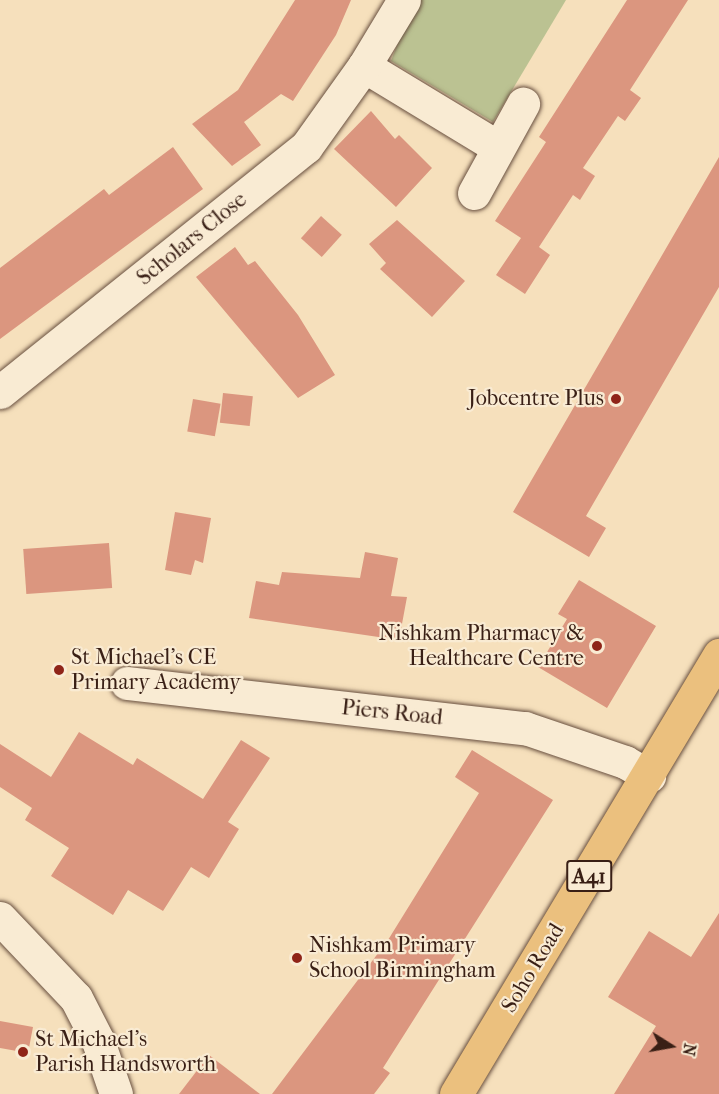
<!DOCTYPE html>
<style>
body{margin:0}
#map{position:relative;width:719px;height:1094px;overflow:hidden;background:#f6e0bc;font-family:"IM FELL French Canon",serif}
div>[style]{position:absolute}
.green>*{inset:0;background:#bbc292}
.building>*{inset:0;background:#db967f;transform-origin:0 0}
.roads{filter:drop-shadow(0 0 2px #684f3f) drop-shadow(0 0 2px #684f3f)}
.minor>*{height:33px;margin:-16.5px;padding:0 16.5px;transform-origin:16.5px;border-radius:16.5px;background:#f9ebd3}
.highway>*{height:33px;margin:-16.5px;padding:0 16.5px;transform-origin:16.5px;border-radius:16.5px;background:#ebc07e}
.dots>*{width:16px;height:16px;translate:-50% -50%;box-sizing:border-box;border:3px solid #f9ebd3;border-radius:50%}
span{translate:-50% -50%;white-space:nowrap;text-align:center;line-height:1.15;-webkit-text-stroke:4.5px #f9ebd3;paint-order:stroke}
.shield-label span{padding:2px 4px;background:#f9ebd3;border:2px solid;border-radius:4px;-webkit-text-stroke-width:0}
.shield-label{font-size:21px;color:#391f15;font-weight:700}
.street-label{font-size:22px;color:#391f15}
.poi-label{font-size:22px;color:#391f15}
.right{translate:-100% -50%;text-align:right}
.left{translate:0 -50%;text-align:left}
.north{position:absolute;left:641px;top:1016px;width:60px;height:60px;-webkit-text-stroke:4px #f9ebd3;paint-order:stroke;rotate:101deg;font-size:16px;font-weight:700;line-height:24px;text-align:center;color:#391f15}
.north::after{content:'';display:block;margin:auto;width:21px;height:27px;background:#391f15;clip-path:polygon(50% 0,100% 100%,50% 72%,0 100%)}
</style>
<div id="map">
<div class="green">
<i style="clip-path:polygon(414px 0,566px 0,493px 122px,391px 61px)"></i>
</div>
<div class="building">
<i style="clip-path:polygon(295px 0,351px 0,336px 35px,293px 101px,281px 94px,244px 122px,261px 145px,232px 166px,192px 124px,238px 90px)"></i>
<i style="clip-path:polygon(627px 0,688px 0,630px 90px,641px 98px,625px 121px,618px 116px,583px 168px,595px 176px,580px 200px,573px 195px,539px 247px,550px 255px,525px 294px,496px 275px,521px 238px,495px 221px,546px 142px,539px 137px)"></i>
<i style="clip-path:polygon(371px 111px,395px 139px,399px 135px,432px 168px,396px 207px,334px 149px)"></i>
<i style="clip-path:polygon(173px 147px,203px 189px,0 339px,0 268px,104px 189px,109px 195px)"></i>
<i style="clip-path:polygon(719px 157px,719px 287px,586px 516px,606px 528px,589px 557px,513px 512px)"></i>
<i style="left:321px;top:216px;width:28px;height:30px;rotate:42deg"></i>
<i style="clip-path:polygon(397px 220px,465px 281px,432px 317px,380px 269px,386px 263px,369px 244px)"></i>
<i style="clip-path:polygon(235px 247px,248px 265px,255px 261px,298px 315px,335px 375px,298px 398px,196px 277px)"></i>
<i style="left:223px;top:393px;width:30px;height:30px;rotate:6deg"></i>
<i style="left:193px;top:399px;width:28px;height:33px;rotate:10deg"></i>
<i style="clip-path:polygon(175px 512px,211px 518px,203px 563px,195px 560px,191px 575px,165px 570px)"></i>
<i style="left:109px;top:543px;width:45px;height:86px;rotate:86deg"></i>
<i style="clip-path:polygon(365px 552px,398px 558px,391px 596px,407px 597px,399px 640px,249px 618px,256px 581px,279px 585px,282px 572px,360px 578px)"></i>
<i style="clip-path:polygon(579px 580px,656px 626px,607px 708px,538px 667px,567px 619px,558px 614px)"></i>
<i style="clip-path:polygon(79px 732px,133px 765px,137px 758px,203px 799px,241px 740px,270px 758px,228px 822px,239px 829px,209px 878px,191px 867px,163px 911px,128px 890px,113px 915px,51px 876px,69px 848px,25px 820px,32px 808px,0 787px,0 744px,51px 777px)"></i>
<i style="clip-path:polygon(472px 750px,553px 800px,383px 1068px,390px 1073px,374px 1094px,272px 1094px,388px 940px,479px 793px,455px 777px)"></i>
<i style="clip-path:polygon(719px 913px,719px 1094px,614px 1094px,656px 1026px,608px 997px,649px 931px,691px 957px)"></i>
<i style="clip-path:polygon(0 1021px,33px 1027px,28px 1053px,0 1048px)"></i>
<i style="clip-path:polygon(209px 1055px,260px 1094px,179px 1094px)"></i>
</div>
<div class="roads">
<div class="minor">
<i style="left:364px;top:66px;width:157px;rotate:31.2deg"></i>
<i style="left:474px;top:193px;width:102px;rotate:-61.2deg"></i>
<i style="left:0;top:392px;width:392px;rotate:-38.7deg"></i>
<i style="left:306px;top:147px;width:100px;rotate:-54.4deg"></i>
<i style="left:364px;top:66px;width:77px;rotate:-58.8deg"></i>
<i style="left:127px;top:683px;width:401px;rotate:6.5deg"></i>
<i style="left:525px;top:728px;width:106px;rotate:18.8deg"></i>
<i style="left:625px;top:762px;width:28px;rotate:30deg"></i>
<i style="left:0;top:918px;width:110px;rotate:46.5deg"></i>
<i style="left:76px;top:998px;width:48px;rotate:62.9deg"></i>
<i style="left:98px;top:1041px;width:56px;rotate:71.2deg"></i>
</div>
<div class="highway">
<i style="left:456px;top:1094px;width:512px;rotate:-59.07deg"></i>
</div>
</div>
<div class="dots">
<i style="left:616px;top:399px;background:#8f2418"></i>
<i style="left:597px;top:646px;background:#8f2418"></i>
<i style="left:59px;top:670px;background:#8f2418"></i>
<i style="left:297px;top:958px;background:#8f2418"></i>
<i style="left:23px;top:1052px;background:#8f2418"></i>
</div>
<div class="shield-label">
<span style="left:589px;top:876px">A41</span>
</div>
<div class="street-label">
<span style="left:192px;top:239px;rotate:-39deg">Scholars Close</span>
<span style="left:392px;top:713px;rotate:6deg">Piers Road</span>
<span style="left:533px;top:968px;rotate:-59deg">Soho Road</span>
</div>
<div class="poi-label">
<span class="right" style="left:604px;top:399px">Jobcentre Plus</span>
<span class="right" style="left:584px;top:646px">Nishkam Pharmacy &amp;<br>Healthcare Centre</span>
<span class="left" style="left:71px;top:670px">St Michael's CE<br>Primary Academy</span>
<span class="left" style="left:309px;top:958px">Nishkam Primary<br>School Birmingham</span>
<span class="left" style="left:35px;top:1052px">St Michael's<br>Parish Handsworth</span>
</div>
<div class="north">N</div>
</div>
